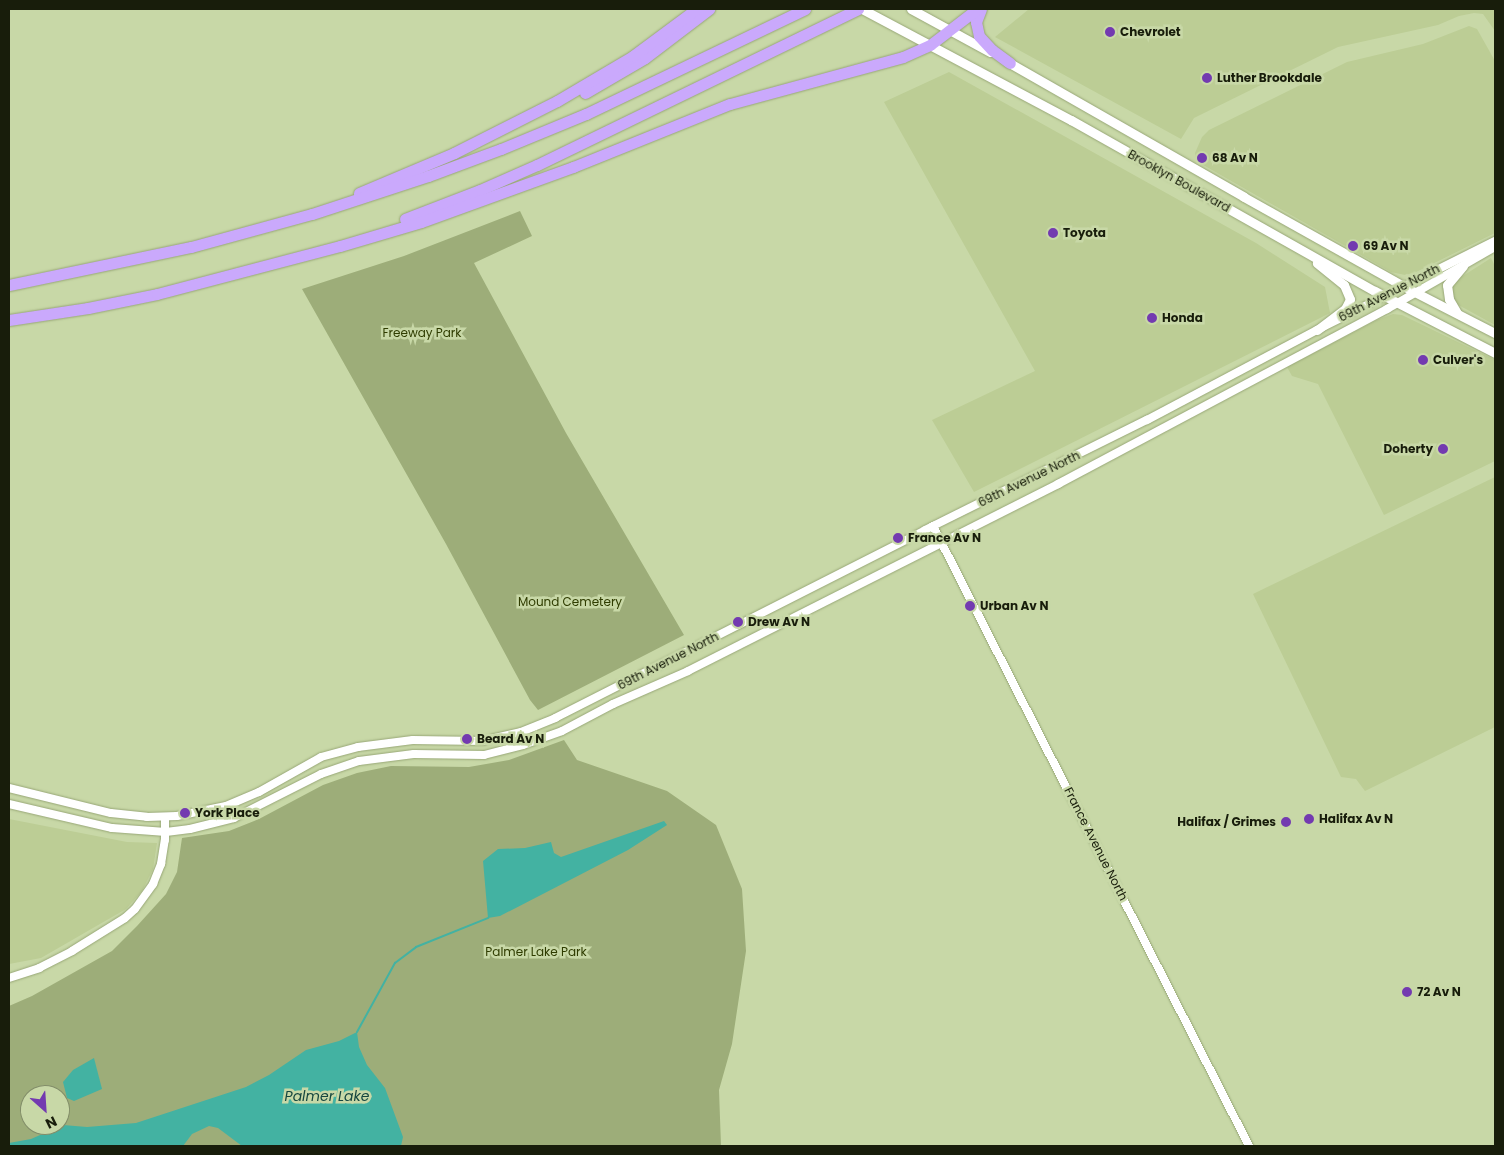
<!DOCTYPE html>
<style>
body{margin:0}
#map{position:relative;width:1504px;height:1155px;overflow:hidden;background:#c8d8a7;font-family:Poppins,sans-serif}
div>[style]{position:absolute}
.built>*{inset:0;background:#bccd95}
.green>*{inset:0;background:#9dad79}
.water>*{inset:0;background:#43b2a2}
.stream>*{height:2px;margin:-1px;padding:0 1px;transform-origin:1px;border-radius:1px;background:#43b2a2}
.roads{filter:drop-shadow(0 0 1px #98a777) drop-shadow(0 0 1px #98a777)}
.tertiary>*{height:8px;margin:-4px;padding:0 4px;transform-origin:4px;border-radius:4px;background:#fff}
.secondary>*{height:9px;margin:-4.5px;padding:0 4.5px;transform-origin:4.5px;border-radius:4.5px;background:#fff}
.motorway>*{height:11px;margin:-5.5px;padding:0 5.5px;transform-origin:5.5px;border-radius:5.5px;background:#caa9fc}
.dots>*{width:14px;height:14px;translate:-50% -50%;box-sizing:border-box;border:2px solid #c8d8a7;border-radius:50%}
span{translate:-50% -50%;white-space:nowrap;text-align:center;line-height:1.15;-webkit-text-stroke:5px #c8d8a7;paint-order:stroke}
.poi-label{font-size:12px;color:#181d0b;font-weight:700}
.left{translate:0 -50%;text-align:left}
.right{translate:-100% -50%;text-align:right}
.street-label{font-size:12px;color:#181d0b}
.park-label{font-size:12px;color:#2f3c00}
.water-label{font-size:14px;color:#15463f;font-style:italic}
.frame{position:absolute;inset:0;border:10px solid #181d0b;pointer-events:none}
.north{position:absolute;left:20px;top:1085px;width:50px;height:50px;box-sizing:border-box;background:#c8d8a7;border:1px solid #828d69;border-radius:50%;rotate:154deg;font-size:14px;font-weight:700;line-height:20px;text-align:center;color:#181d0b}
.north::after{content:'';display:block;margin:auto;width:18px;height:22px;background:#733ab0;clip-path:polygon(50% 0,100% 100%,50% 72%,0 100%)}
</style>
<div id="map">
<div class="built">
<i style="clip-path:polygon(1029px 9px,1495px 9px,1495px 31px,1483px 14px,1474px 13px,1459px 16px,1438px 25px,1338px 47px,1194px 118px,1181px 139px,995px 37px)"></i>
<i style="clip-path:polygon(1469px 26px,1477px 29px,1495px 61px,1495px 233px,1414px 273px,1405px 275px,1391px 272px,1198px 162px,1196px 158px,1195px 153px,1202px 137px,1209px 130px,1347px 62px,1423px 44px)"></i>
<i style="clip-path:polygon(949px 72px,1256px 243px,1325px 287px,1330px 313px,974px 492px,932px 420px,1035px 371px,884px 102px)"></i>
<i style="clip-path:polygon(1491px 258px,1495px 266px,1495px 325px,1453px 302px,1452px 286px,1455px 281px)"></i>
<i style="clip-path:polygon(1393px 314px,1402px 315px,1495px 360px,1495px 461px,1384px 515px,1318px 384px,1292px 376px,1287px 367px,1377px 320px)"></i>
<i style="clip-path:polygon(1495px 477px,1495px 727px,1365px 791px,1356px 779px,1341px 777px,1253px 594px)"></i>
<i style="clip-path:polygon(9px 819px,127px 842px,157px 843px,153px 869px,142px 891px,126px 909px,41px 958px,9px 964px)"></i>
</div>
<div class="green">
<i style="clip-path:polygon(520px 211px,532px 236px,474px 263px,566px 433px,684px 635px,538px 710px,530px 700px,446px 544px,302px 289px,404px 256px)"></i>
<i style="clip-path:polygon(evenodd,564px 740px,577px 760px,667px 791px,716px 825px,742px 889px,746px 951px,732px 1044px,719px 1090px,721px 1146px,9px 1146px,9px 1006px,32px 996px,112px 951px,137px 926px,166px 894px,177px 872px,182px 838px,229px 831px,259px 819px,323px 785px,357px 773px,391px 766px,469px 767px,509px 760px,564px 740px,30px 1095px,60px 1095px,60px 1125px,30px 1125px,30px 1095px)"></i>
</div>
<div class="water">
<i style="clip-path:polygon(664px 821px,667px 825px,628px 850px,500px 916px,488px 918px,483px 861px,498px 849px,525px 848px,551px 842px,554px 853px,561px 857px)"></i>
<i style="clip-path:polygon(357px 1032px,359px 1047px,367px 1065px,385px 1088px,403px 1137px,401px 1146px,242px 1146px,218px 1128px,209px 1126px,192px 1134px,183px 1146px,9px 1146px,9px 1143px,31px 1139px,63px 1125px,87px 1127px,136px 1123px,246px 1087px,269px 1075px,306px 1050px,339px 1041px)"></i>
<i style="clip-path:polygon(94px 1058px,102px 1089px,74px 1101px,67px 1098px,63px 1082px,73px 1070px)"></i>
</div>
<div class="stream">
<i style="left:357px;top:1032px;width:79px;rotate:-61.2deg"></i>
<i style="left:395px;top:963px;width:26px;rotate:-37deg"></i>
<i style="left:416px;top:947px;width:78px;rotate:-21.9deg"></i>
</div>
<div class="roads">
<div class="tertiary">
<i style="left:933px;top:526px;width:696px;rotate:62.99deg"></i>
<i style="left:9px;top:788px;width:105px;rotate:13.8deg"></i>
<i style="left:111px;top:813px;width:36px;rotate:6deg"></i>
<i style="left:147px;top:817px;width:30px;rotate:-2deg"></i>
<i style="left:177px;top:816px;width:50px;rotate:-11.5deg"></i>
<i style="left:226px;top:806px;width:36px;rotate:-23deg"></i>
<i style="left:259px;top:792px;width:71px;rotate:-29.4deg"></i>
<i style="left:321px;top:757px;width:38px;rotate:-15deg"></i>
<i style="left:358px;top:747px;width:55px;rotate:-7.3deg"></i>
<i style="left:413px;top:740px;width:69px;rotate:0.8deg"></i>
<i style="left:482px;top:741px;width:40px;rotate:-13deg"></i>
<i style="left:521px;top:732px;width:37px;rotate:-22deg"></i>
<i style="left:555px;top:718px;width:415px;rotate:-26.9deg"></i>
<i style="left:925px;top:530px;width:248px;rotate:-26.4deg"></i>
<i style="left:1147px;top:420px;width:192px;rotate:-27.9deg"></i>
<i style="left:1317px;top:330px;width:199px;rotate:-26.6deg"></i>
<i style="left:9px;top:804px;width:106px;rotate:13.1deg"></i>
<i style="left:112px;top:828px;width:54px;rotate:4.2deg"></i>
<i style="left:166px;top:832px;width:24px;rotate:-7deg"></i>
<i style="left:190px;top:829px;width:45px;rotate:-14deg"></i>
<i style="left:234px;top:818px;width:97px;rotate:-26.8deg"></i>
<i style="left:321px;top:774px;width:40px;rotate:-18.9deg"></i>
<i style="left:359px;top:761px;width:55px;rotate:-7.3deg"></i>
<i style="left:414px;top:754px;width:70px;rotate:0.8deg"></i>
<i style="left:484px;top:755px;width:40px;rotate:-14.4deg"></i>
<i style="left:523px;top:745px;width:41px;rotate:-19.7deg"></i>
<i style="left:562px;top:731px;width:58px;rotate:-27.9deg"></i>
<i style="left:613px;top:704px;width:82px;rotate:-23.7deg"></i>
<i style="left:688px;top:671px;width:415px;rotate:-26.8deg"></i>
<i style="left:1058px;top:484px;width:373px;rotate:-28deg"></i>
<i style="left:1387px;top:309px;width:125px;rotate:-29.9deg"></i>
<i style="left:9px;top:978px;width:32px;rotate:-18deg"></i>
<i style="left:39px;top:968px;width:37px;rotate:-27deg"></i>
<i style="left:72px;top:951px;width:62px;rotate:-31.9deg"></i>
<i style="left:125px;top:918px;width:13px;rotate:-42deg"></i>
<i style="left:135px;top:909px;width:31px;rotate:-54deg"></i>
<i style="left:153px;top:884px;width:22px;rotate:-68deg"></i>
<i style="left:161px;top:864px;width:24px;rotate:-81deg"></i>
<i style="left:165px;top:840px;width:23px;rotate:-90deg"></i>
</div>
<div class="secondary">
<i style="left:862px;top:9px;width:237px;rotate:28deg"></i>
<i style="left:1071px;top:120px;width:349px;rotate:29.4deg"></i>
<i style="left:1375px;top:291px;width:135px;rotate:27.3deg"></i>
<i style="left:911px;top:9px;width:90px;rotate:28.6deg"></i>
<i style="left:1006px;top:61px;width:274px;rotate:29.7deg"></i>
<i style="left:1244px;top:197px;width:182px;rotate:29.2deg"></i>
<i style="left:1403px;top:286px;width:103px;rotate:27.1deg"></i>
<i style="left:1457px;top:313px;width:16px;rotate:-120deg"></i>
<i style="left:1449px;top:299px;width:14px;rotate:-98deg"></i>
<i style="left:1447px;top:285px;width:25px;rotate:-50deg"></i>
<i style="left:1317px;top:330px;width:35px;rotate:-37deg"></i>
<i style="left:1345px;top:309px;width:11px;rotate:-63deg"></i>
<i style="left:1350px;top:299px;width:15px;rotate:-113deg"></i>
<i style="left:1344px;top:285px;width:35px;rotate:-141deg"></i>
</div>
<div class="motorway">
<i style="left:981px;top:9px;width:14px;rotate:111deg"></i>
<i style="left:976px;top:22px;width:14px;rotate:78deg"></i>
<i style="left:979px;top:36px;width:19px;rotate:47deg"></i>
<i style="left:992px;top:50px;width:22px;rotate:36deg"></i>
<i style="left:585px;top:93px;width:69px;rotate:-30.3deg"></i>
<i style="left:645px;top:58px;width:81px;rotate:-37.4deg"></i>
<i style="left:359px;top:193px;width:103px;rotate:-22.8deg"></i>
<i style="left:454px;top:153px;width:115px;rotate:-26.8deg"></i>
<i style="left:557px;top:101px;width:88px;rotate:-30.6deg"></i>
<i style="left:633px;top:56px;width:79px;rotate:-36.7deg"></i>
<i style="left:405px;top:219px;width:80px;rotate:-21.1deg"></i>
<i style="left:480px;top:190px;width:62px;rotate:-23.7deg"></i>
<i style="left:537px;top:165px;width:357px;rotate:-25.9deg"></i>
<i style="left:9px;top:285px;width:186px;rotate:-11.8deg"></i>
<i style="left:191px;top:247px;width:125px;rotate:-15.3deg"></i>
<i style="left:312px;top:214px;width:122px;rotate:-18.1deg"></i>
<i style="left:428px;top:176px;width:78px;rotate:-20.3deg"></i>
<i style="left:501px;top:149px;width:92px;rotate:-22.4deg"></i>
<i style="left:586px;top:114px;width:243px;rotate:-25.6deg"></i>
<i style="left:9px;top:320px;width:80px;rotate:-8.6deg"></i>
<i style="left:88px;top:308px;width:70px;rotate:-11.5deg"></i>
<i style="left:157px;top:294px;width:189px;rotate:-14.7deg"></i>
<i style="left:340px;top:246px;width:84px;rotate:-16.5deg"></i>
<i style="left:421px;top:222px;width:162px;rotate:-19.9deg"></i>
<i style="left:573px;top:167px;width:169px;rotate:-21.9deg"></i>
<i style="left:730px;top:104px;width:179px;rotate:-15.2deg"></i>
<i style="left:903px;top:57px;width:30px;rotate:-24deg"></i>
<i style="left:930px;top:45px;width:59px;rotate:-37.5deg"></i>
</div>
</div>
<div class="dots">
<i style="left:1110px;top:32px;background:#733ab0"></i>
<i style="left:1207px;top:78px;background:#733ab0"></i>
<i style="left:1202px;top:158px;background:#733ab0"></i>
<i style="left:1053px;top:233px;background:#733ab0"></i>
<i style="left:1353px;top:246px;background:#733ab0"></i>
<i style="left:1152px;top:318px;background:#733ab0"></i>
<i style="left:1423px;top:360px;background:#733ab0"></i>
<i style="left:1443px;top:449px;background:#733ab0"></i>
<i style="left:898px;top:538px;background:#733ab0"></i>
<i style="left:970px;top:606px;background:#733ab0"></i>
<i style="left:738px;top:622px;background:#733ab0"></i>
<i style="left:467px;top:739px;background:#733ab0"></i>
<i style="left:185px;top:813px;background:#733ab0"></i>
<i style="left:1309px;top:819px;background:#733ab0"></i>
<i style="left:1286px;top:822px;background:#733ab0"></i>
<i style="left:1407px;top:992px;background:#733ab0"></i>
</div>
<div class="poi-label">
<span class="left" style="left:1120px;top:32px">Chevrolet</span>
<span class="left" style="left:1217px;top:78px">Luther Brookdale</span>
<span class="left" style="left:1212px;top:158px">68 Av N</span>
<span class="left" style="left:1063px;top:233px">Toyota</span>
<span class="left" style="left:1363px;top:246px">69 Av N</span>
<span class="left" style="left:1162px;top:318px">Honda</span>
<span class="left" style="left:1433px;top:360px">Culver's</span>
<span class="right" style="left:1433px;top:449px">Doherty</span>
<span class="left" style="left:908px;top:538px">France Av N</span>
<span class="left" style="left:980px;top:606px">Urban Av N</span>
<span class="left" style="left:748px;top:622px">Drew Av N</span>
<span class="left" style="left:477px;top:739px">Beard Av N</span>
<span class="left" style="left:195px;top:813px">York Place</span>
<span class="left" style="left:1319px;top:819px">Halifax Av N</span>
<span class="right" style="left:1276px;top:822px">Halifax / Grimes</span>
<span class="left" style="left:1417px;top:992px">72 Av N</span>
</div>
<div class="street-label">
<span style="left:1179px;top:181px;rotate:29deg">Brooklyn Boulevard</span>
<span style="left:1389px;top:293px;rotate:-27deg">69th Avenue North</span>
<span style="left:1029px;top:479px;rotate:-26deg">69th Avenue North</span>
<span style="left:668px;top:661px;rotate:-27deg">69th Avenue North</span>
<span style="left:1096px;top:844px;rotate:63deg">France Avenue North</span>
</div>
<div class="park-label">
<span style="left:422px;top:333px">Freeway Park</span>
<span style="left:570px;top:602px">Mound Cemetery</span>
<span style="left:536px;top:952px">Palmer Lake Park</span>
</div>
<div class="water-label">
<span style="left:327px;top:1096px">Palmer Lake</span>
</div>
<div class="frame"></div>
<div class="north">N</div>
</div>
